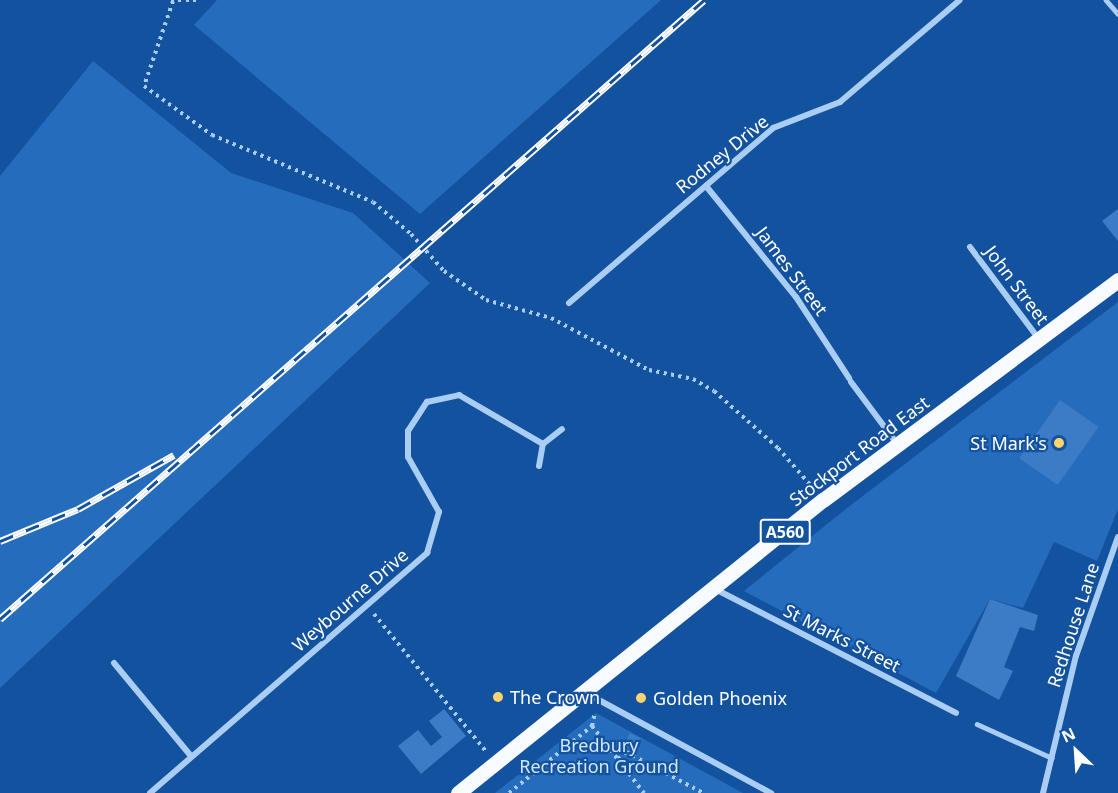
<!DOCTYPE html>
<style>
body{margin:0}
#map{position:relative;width:1118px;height:793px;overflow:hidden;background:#13529f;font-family:"Noto Sans",sans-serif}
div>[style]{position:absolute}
.green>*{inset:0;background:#266cbd}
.building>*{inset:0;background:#3c7bc5;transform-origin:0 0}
.path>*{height:4px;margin-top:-2px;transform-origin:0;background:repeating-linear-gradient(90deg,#aacdf4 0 3px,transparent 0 7.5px)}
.service>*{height:4.5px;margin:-2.25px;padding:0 2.25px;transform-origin:2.25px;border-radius:2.25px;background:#aacdf4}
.minor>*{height:6px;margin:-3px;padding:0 3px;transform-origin:3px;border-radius:3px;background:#aacdf4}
.primary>*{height:15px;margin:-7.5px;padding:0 7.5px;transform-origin:7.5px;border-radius:7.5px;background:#f8fbff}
.rail>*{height:7px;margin-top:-3.5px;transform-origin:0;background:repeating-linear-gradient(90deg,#13529f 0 14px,#fff 0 28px);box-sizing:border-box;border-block:2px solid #fff}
.dots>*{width:16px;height:16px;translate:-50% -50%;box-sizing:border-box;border:3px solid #13529f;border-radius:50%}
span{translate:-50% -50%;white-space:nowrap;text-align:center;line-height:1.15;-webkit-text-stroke:4.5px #13529f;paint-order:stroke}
.shield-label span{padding:2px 4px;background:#13529f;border:2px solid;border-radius:4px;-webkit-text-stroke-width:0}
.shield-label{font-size:16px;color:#fff;font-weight:700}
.street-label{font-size:18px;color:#fff}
.poi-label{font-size:18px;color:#fff}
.right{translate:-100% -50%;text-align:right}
.left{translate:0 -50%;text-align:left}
.park-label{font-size:18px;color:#d3e7fe}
.north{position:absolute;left:1046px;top:721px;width:60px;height:60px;-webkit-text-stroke:4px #13529f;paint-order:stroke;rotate:335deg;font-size:16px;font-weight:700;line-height:24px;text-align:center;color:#fff}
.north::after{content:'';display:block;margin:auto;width:21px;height:27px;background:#fff;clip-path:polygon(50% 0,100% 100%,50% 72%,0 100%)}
</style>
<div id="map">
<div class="green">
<i style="clip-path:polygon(217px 0,661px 0,420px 214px,194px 25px)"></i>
<i style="clip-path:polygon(93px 61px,231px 173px,353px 213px,430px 283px,0 688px,0 176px)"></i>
<i style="clip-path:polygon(1118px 302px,1118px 509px,1097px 561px,1054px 542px,1023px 608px,990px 599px,936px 693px,744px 591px,847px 508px)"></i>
<i style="clip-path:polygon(596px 713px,743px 793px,495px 793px)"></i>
</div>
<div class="building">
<i style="clip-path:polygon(1118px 209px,1118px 241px,1102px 221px)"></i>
<i style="left:1060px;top:400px;width:47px;height:71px;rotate:35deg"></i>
<i style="clip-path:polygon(990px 599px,1038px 615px,1034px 631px,1020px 627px,1004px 667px,1013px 671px,999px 700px,956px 676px)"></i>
<i style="clip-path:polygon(444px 709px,466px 736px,421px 774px,398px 746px,418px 730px,431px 746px,442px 737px,429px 721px)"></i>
<i style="left:630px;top:733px;width:13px;height:14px;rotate:27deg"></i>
</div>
<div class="path">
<i style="left:171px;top:0;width:28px"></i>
<i style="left:173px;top:1px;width:90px;rotate:108.8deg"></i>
<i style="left:144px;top:86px;width:84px;rotate:35.8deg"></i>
<i style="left:212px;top:135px;width:174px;rotate:22.6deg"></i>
<i style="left:373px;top:202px;width:50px;rotate:40.1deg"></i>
<i style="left:411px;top:234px;width:50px;rotate:48.3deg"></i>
<i style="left:444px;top:271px;width:51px;rotate:34.6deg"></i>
<i style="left:486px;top:300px;width:67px;rotate:15.5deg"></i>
<i style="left:551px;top:318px;width:111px;rotate:28deg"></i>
<i style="left:649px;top:370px;width:45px;rotate:11.6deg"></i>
<i style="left:693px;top:379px;width:24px;rotate:30deg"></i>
<i style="left:714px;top:391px;width:86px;rotate:41.7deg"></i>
<i style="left:778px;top:448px;width:53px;rotate:48.8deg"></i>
<i style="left:374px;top:614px;width:176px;rotate:50.8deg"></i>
<i style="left:592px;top:726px;width:85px;rotate:52.2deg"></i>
<i style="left:618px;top:759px;width:11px;rotate:-41deg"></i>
<i style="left:626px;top:752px;width:87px;rotate:28deg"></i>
<i style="left:509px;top:793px;width:107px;rotate:-38.9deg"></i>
<i style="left:592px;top:726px;width:14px;rotate:-78deg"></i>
</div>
<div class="service">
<i style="left:1106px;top:0;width:18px;rotate:49deg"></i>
<i style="left:977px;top:724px;width:82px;rotate:24.4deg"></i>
</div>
<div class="minor">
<i style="left:706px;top:186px;width:143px;rotate:51deg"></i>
<i style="left:796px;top:297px;width:97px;rotate:56.8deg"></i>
<i style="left:970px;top:247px;width:114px;rotate:53.2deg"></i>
<i style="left:569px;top:303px;width:269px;rotate:-40.6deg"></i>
<i style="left:773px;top:128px;width:72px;rotate:-21.2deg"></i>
<i style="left:840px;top:102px;width:157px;rotate:-40.4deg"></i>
<i style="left:851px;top:382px;width:79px;rotate:53.3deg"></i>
<i style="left:539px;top:466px;width:22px;rotate:-80deg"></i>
<i style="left:543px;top:444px;width:24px;rotate:-38deg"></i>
<i style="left:715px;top:589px;width:271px;rotate:27.2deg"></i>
<i style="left:114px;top:663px;width:121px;rotate:50.4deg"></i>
<i style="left:584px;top:692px;width:213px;rotate:28.4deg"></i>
<i style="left:150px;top:793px;width:367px;rotate:-40.9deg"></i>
<i style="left:427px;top:553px;width:43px;rotate:-73.7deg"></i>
<i style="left:439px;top:512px;width:63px;rotate:-119.4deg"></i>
<i style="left:408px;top:457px;width:26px;rotate:-90deg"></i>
<i style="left:408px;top:431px;width:35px;rotate:-57deg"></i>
<i style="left:427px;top:402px;width:33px;rotate:-12deg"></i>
<i style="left:459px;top:395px;width:97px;rotate:30.3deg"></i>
<i style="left:1043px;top:793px;width:141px;rotate:-76.5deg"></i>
<i style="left:1076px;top:656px;width:126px;rotate:-70.6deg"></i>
</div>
<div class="primary">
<i style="left:458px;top:793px;width:468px;rotate:-38.8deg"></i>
<i style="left:823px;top:500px;width:368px;rotate:-36.7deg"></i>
</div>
<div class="rail">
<i style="left:0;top:541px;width:84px;rotate:-22.3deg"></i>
<i style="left:78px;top:509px;width:110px;rotate:-29.4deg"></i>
<i style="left:0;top:619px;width:937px;rotate:-41.32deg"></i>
</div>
<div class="dots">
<i style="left:1059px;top:443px;background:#ffd36e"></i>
<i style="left:498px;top:697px;background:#ffd36e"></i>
<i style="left:641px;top:698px;background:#ffd36e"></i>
</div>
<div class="shield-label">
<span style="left:785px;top:532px">A560</span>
</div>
<div class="street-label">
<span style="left:722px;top:154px;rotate:-39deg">Rodney Drive</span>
<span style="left:792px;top:271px;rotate:53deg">James Street</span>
<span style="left:1017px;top:285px;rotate:53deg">John Street</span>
<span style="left:859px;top:451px;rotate:-37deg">Stockport Road East</span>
<span style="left:350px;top:600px;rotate:-41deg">Weybourne Drive</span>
<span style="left:1073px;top:625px;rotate:-72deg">Redhouse Lane</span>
<span style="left:842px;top:638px;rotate:27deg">St Marks Street</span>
</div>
<div class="poi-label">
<span class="right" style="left:1047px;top:443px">St Mark's</span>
<span class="left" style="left:510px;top:697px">The Crown</span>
<span class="left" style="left:653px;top:698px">Golden Phoenix</span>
</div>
<div class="park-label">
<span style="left:599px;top:756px">Bredbury<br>Recreation Ground</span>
</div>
<div class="north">N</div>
</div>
